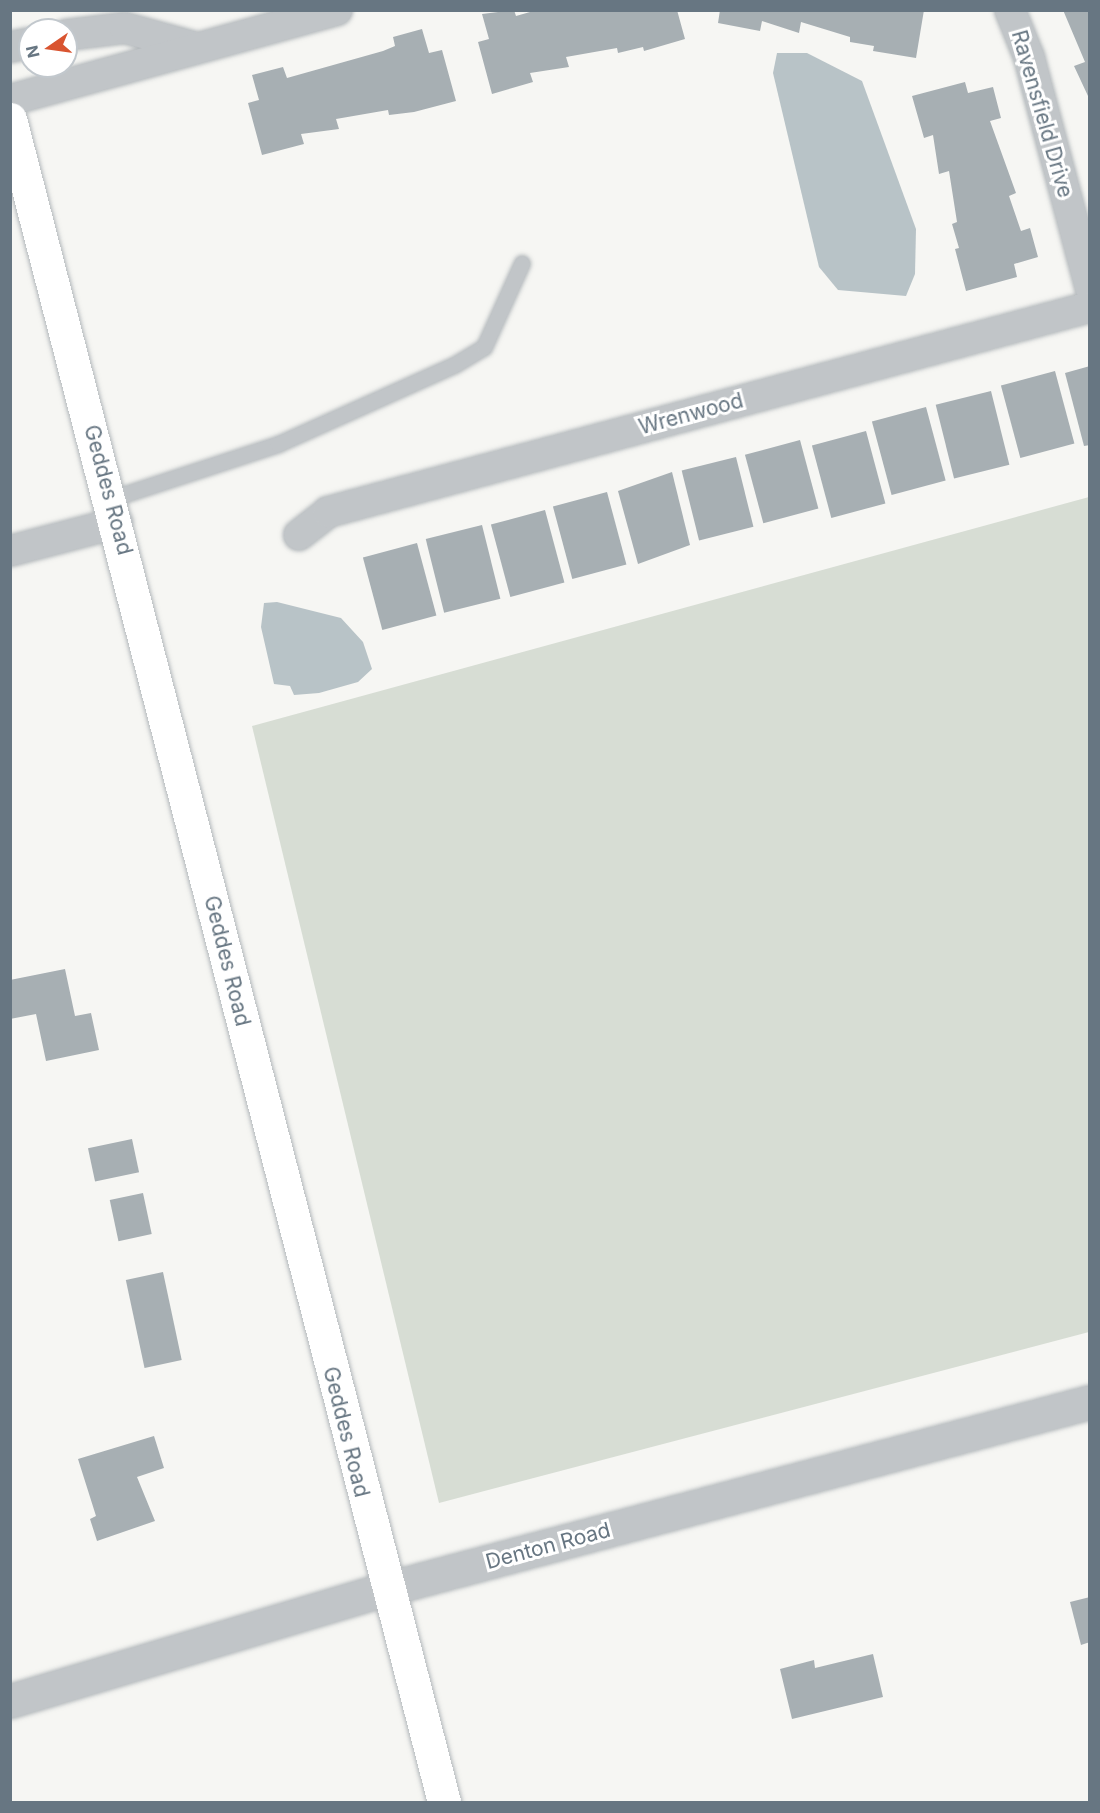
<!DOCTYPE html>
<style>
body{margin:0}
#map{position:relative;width:1100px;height:1813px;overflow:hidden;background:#f6f6f3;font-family:Inter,sans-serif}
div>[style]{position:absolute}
.green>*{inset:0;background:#d7ddd4}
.water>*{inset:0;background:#b8c3c7}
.building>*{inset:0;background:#a7afb3;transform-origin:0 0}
.roads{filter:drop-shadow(0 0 2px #b4b9bc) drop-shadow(0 0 2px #b4b9bc)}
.service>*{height:15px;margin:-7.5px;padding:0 7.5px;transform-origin:7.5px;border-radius:7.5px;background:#c1c5c8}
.minor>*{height:30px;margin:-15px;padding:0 15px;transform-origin:15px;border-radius:15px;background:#c1c5c8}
.tertiary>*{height:33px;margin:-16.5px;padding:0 16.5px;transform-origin:16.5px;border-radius:16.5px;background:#c1c5c8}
.secondary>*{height:33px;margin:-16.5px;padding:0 16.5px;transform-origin:16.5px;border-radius:16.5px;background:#fff}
span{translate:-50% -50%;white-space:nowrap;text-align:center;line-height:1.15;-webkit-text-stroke:6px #fff;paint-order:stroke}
.street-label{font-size:21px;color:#677682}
.frame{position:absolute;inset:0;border:12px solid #677682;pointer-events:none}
.north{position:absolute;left:18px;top:18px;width:60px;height:60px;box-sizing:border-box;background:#fff;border:2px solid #c2c8cd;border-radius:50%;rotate:257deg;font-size:16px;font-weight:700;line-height:24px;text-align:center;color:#677682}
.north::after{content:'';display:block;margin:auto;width:21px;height:27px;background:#d95430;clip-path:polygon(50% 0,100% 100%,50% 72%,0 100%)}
</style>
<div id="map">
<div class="green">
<i style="clip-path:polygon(1089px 497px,1089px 1332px,439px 1503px,252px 726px)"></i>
</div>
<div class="water">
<i style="clip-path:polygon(777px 53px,807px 53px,862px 81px,916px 229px,915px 274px,906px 296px,838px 290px,819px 267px,773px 73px)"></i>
<i style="clip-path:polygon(277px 602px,341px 618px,363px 642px,372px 669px,358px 682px,319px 693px,294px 695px,290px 686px,274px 684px,261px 627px,264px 603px)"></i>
</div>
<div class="building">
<i style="clip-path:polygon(514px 10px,516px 16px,537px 10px,677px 10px,685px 39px,644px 51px,643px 47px,618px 53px,617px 48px,566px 57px,569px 67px,530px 73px,533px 82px,492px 94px,478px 42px,489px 39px,482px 14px)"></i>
<i style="clip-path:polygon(720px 10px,924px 10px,916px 58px,873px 51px,874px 46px,850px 42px,850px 37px,801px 22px,799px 33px,762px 21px,760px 31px,718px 23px)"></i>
<i style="clip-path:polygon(1063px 10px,1090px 10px,1088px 96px,1074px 66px,1085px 62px)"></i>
<i style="clip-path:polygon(422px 29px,429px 53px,442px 50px,456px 101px,414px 112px,389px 115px,388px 110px,336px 119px,339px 129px,301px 134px,304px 144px,262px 155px,248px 103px,259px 100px,252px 75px,283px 67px,287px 78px,383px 51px,395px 46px,393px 37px)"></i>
<i style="clip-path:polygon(965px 82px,968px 93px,993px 87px,1001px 118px,990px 121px,1016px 193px,1009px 196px,1021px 231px,1030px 228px,1038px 257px,1014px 264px,1017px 277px,966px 291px,955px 249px,959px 248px,952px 224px,957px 222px,949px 171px,939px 174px,933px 135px,924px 138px,912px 96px)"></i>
<i style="clip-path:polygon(1090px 366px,1090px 445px,1084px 446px,1065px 373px)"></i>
<i style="left:1055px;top:371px;width:75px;height:56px;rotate:75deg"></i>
<i style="left:991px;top:391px;width:76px;height:57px;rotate:76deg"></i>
<i style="left:926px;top:407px;width:76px;height:56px;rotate:75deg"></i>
<i style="left:866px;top:431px;width:75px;height:56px;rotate:75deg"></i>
<i style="left:800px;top:440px;width:71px;height:57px;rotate:75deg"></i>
<i style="left:736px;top:457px;width:72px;height:56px;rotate:76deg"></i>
<i style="clip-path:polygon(672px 472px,690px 545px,638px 564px,618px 491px)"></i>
<i style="left:607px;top:492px;width:75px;height:56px;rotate:75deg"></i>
<i style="left:545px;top:510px;width:75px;height:56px;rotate:75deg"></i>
<i style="left:482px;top:525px;width:76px;height:58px;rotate:76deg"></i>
<i style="left:417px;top:543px;width:75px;height:56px;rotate:75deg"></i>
<i style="clip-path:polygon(65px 969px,75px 1016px,91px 1013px,99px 1050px,46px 1061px,36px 1014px,10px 1019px,10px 980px)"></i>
<i style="left:132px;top:1139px;width:34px;height:45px;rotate:78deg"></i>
<i style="left:143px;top:1193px;width:42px;height:34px;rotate:78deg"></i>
<i style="left:163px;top:1272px;width:90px;height:38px;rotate:78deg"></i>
<i style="clip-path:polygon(154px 1436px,164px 1468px,137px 1477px,155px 1521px,97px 1541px,90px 1519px,96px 1516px,78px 1459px)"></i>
<i style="clip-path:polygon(1090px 1597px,1090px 1642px,1081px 1645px,1070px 1602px)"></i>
<i style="clip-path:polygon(873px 1654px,883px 1697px,792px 1719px,780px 1669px,814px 1660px,815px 1668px)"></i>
</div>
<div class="roads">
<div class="service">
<i style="left:110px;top:499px;width:177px;rotate:-18.1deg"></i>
<i style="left:278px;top:444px;width:193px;rotate:-24.2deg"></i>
<i style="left:454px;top:365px;width:35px;rotate:-31deg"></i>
<i style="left:484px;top:347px;width:92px;rotate:-65.7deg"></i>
</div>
<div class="minor">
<i style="left:1010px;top:10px;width:51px;rotate:68deg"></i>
<i style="left:1029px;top:57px;width:238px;rotate:75.1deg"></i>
<i style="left:66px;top:35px;width:59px;rotate:-6.8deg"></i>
<i style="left:125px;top:28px;width:75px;rotate:15.5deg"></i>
<i style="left:10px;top:47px;width:20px;rotate:-11deg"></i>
<i style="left:10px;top:100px;width:339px;rotate:-15.4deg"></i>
<i style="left:299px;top:535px;width:37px;rotate:-38deg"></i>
<i style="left:328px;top:512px;width:789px;rotate:-15.06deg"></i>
<i style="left:10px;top:551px;width:111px;rotate:-14.7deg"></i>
</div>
<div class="tertiary">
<i style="left:10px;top:1701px;width:392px;rotate:-16.6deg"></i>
<i style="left:386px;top:1589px;width:728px;rotate:-14.88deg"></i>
</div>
<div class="secondary">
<i style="left:10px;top:119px;width:1738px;rotate:75.54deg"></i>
</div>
</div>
<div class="street-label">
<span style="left:1042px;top:114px;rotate:74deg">Ravensfield Drive</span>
<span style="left:691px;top:414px;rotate:-15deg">Wrenwood</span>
<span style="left:108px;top:490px;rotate:75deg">Geddes Road</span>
<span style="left:227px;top:961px;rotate:76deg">Geddes Road</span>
<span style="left:346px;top:1432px;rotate:76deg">Geddes Road</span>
<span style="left:548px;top:1546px;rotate:-15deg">Denton Road</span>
</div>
<div class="frame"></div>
<div class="north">N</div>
</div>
